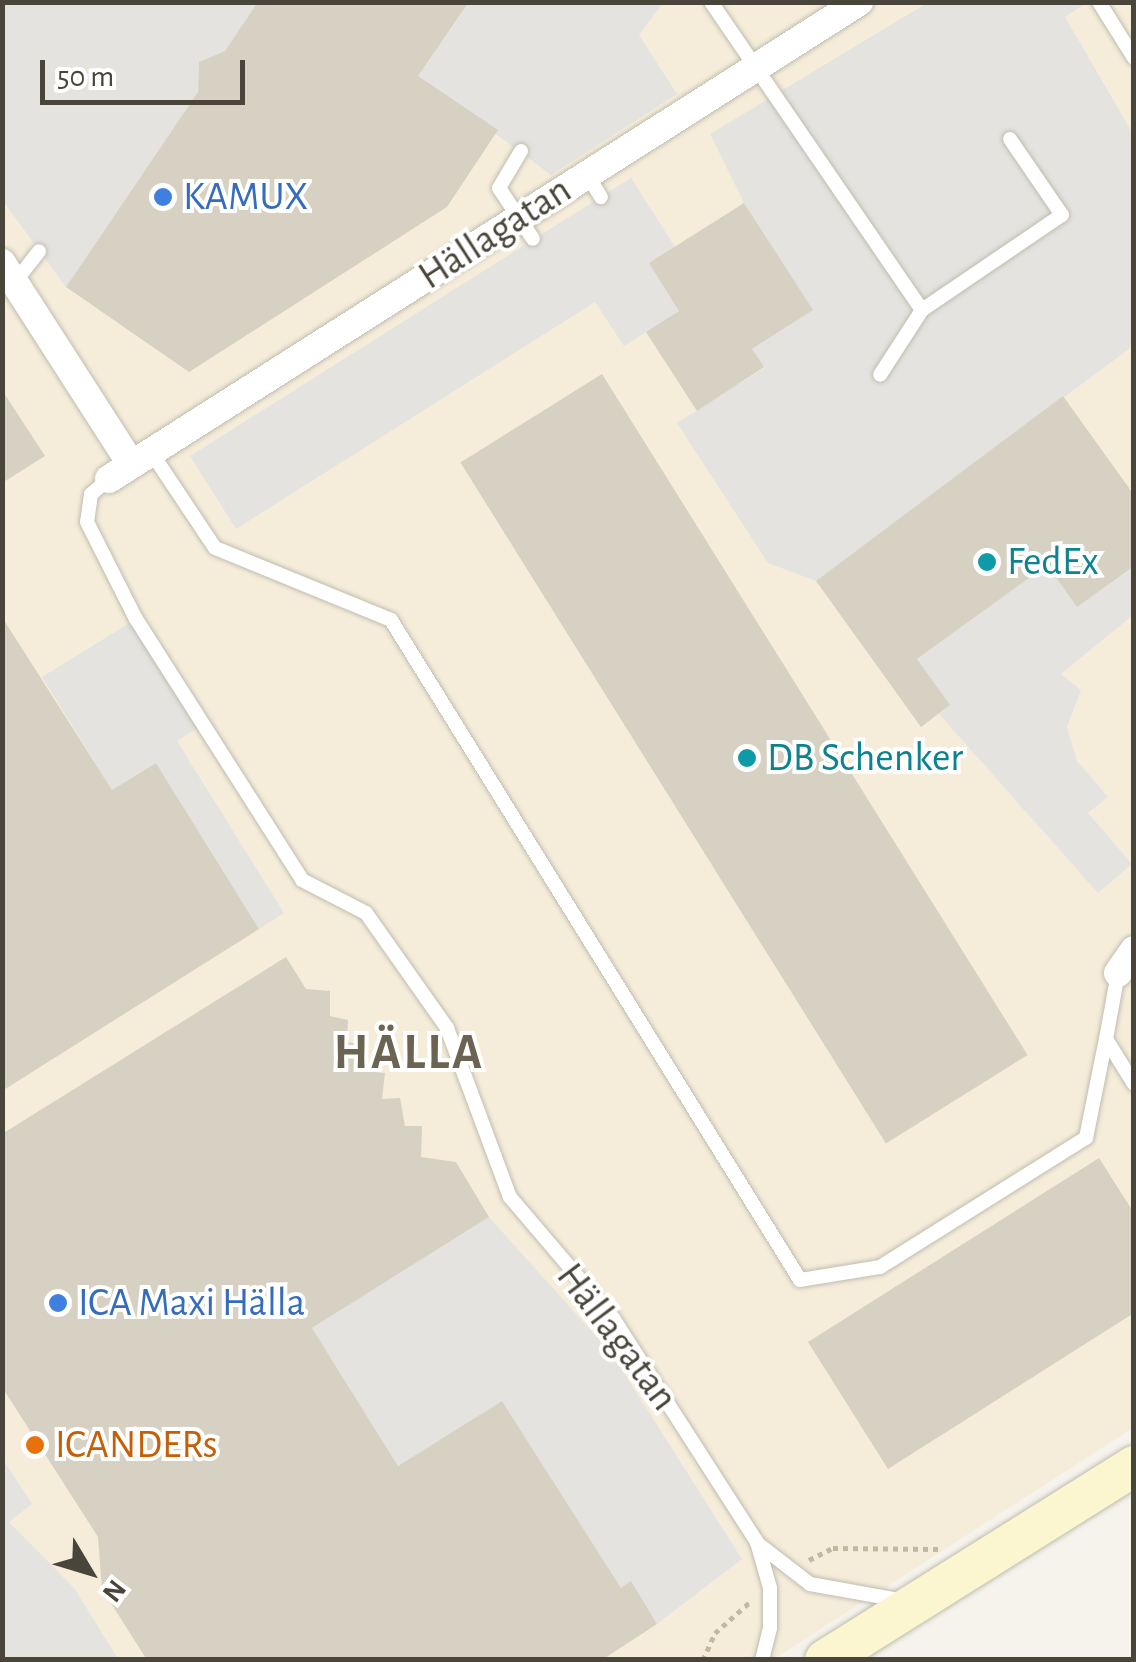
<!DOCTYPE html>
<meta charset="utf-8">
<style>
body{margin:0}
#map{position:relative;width:1136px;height:1662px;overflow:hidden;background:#f5f3ec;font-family:"Alegreya Sans",sans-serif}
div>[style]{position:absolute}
.commercial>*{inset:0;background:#f5edda}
.parking>*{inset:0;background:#e4e3e0}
.building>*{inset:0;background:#d6d1c2;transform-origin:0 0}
.path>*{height:5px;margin-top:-2.5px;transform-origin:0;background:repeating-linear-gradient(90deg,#c1baa1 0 5px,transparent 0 10px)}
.roads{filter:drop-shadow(0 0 2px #c0bcaf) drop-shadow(0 0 2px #c0bcaf)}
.service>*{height:14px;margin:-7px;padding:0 7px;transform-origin:7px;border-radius:7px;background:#fff}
.minor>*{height:28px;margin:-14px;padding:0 14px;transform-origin:14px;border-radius:14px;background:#fff}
.secondary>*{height:40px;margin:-20px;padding:0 20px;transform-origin:20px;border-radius:20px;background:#fcf6d0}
.dots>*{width:28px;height:28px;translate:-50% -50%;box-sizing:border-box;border:5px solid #fff;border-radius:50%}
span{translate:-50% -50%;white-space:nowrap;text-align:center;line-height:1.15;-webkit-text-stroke:8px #fff;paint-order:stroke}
.shop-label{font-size:40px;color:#366cbe}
.left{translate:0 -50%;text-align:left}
.street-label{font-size:40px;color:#49453a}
.culture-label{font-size:40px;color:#0d838f}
.food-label{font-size:40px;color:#c56008}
.district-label{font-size:50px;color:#6c6452;font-weight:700;letter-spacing:2.5px}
.frame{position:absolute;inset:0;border:5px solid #49453a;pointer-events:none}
.north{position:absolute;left:40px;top:1522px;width:100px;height:100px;-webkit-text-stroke:8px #fff;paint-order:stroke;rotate:128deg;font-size:28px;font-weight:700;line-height:40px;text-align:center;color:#49453a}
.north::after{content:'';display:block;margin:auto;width:35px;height:45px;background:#49453a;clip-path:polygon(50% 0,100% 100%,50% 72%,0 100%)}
.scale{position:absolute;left:40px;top:60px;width:205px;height:45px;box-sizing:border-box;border:5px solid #49453a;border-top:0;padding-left:12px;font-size:30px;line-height:35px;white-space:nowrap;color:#49453a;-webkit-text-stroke:8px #fff;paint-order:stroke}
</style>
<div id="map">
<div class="commercial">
<i style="clip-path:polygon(3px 3px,1133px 3px,1133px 1428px,774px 1659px,3px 1660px)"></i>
</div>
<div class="parking">
<i style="clip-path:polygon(2px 3px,258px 3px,225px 51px,199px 62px,198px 92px,66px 287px,3px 201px)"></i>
<i style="clip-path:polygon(469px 3px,663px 3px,639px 35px,677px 94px,551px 175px,418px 76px)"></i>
<i style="clip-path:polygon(927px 3px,1086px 3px,1065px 17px,1133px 134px,1133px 346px,816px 581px,768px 563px,677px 423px,764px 368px,752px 349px,812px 310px,744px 203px,710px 134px)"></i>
<i style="clip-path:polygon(631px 178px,675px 247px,679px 311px,624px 346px,595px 302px,236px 529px,190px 456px)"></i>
<i style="clip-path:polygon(1047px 565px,1133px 566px,1133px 615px,1061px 674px,1081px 690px,1067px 727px,1077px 761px,1108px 797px,1088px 813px,1132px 864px,1098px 893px,939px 714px,950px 705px,917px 659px)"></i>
<i style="clip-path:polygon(136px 619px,202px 725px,177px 741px,284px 913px,259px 929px,156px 763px,112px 790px,42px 677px)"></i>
<i style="clip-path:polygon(489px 1217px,612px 1354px,742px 1559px,657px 1624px,631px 1582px,621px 1588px,502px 1401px,398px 1466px,312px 1328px)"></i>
<i style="clip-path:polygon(2px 1458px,32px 1504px,9px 1522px,75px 1589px,118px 1659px,3px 1659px)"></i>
</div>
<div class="building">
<i style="clip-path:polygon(258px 2px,469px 2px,418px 76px,498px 130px,447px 207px,189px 372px,66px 287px,198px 92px,199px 62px,225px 51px)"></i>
<i style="clip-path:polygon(744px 203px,813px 310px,752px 349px,764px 367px,697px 411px,646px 332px,679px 311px,649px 263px)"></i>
<i style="left:602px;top:374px;width:803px;height:167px;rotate:58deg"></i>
<i style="clip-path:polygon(2px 390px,45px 456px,2px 483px)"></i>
<i style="clip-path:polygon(1063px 396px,1134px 495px,1134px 566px,1077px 607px,1047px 565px,917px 659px,950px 705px,921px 727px,816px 581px)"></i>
<i style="clip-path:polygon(2px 617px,112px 790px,156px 763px,259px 929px,2px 1091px)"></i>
<i style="clip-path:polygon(286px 957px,306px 989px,330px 991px,330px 1016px,348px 1020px,347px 1042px,364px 1045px,364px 1071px,385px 1073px,382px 1099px,400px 1098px,405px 1126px,422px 1126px,421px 1157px,456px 1162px,489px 1217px,312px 1328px,398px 1466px,502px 1401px,621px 1588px,631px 1581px,657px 1624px,602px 1660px,147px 1660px,102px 1589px,98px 1537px,2px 1387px,2px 1134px)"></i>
<i style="clip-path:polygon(1099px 1158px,1134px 1213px,1134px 1313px,888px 1469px,808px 1342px)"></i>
</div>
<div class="path">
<i style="left:809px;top:1560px;width:27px;rotate:-27deg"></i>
<i style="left:833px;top:1548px;width:106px;rotate:0.5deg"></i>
<i style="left:703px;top:1660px;width:30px;rotate:-66deg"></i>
<i style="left:715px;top:1633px;width:48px;rotate:-41.6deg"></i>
</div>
<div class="roads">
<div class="service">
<i style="left:711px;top:2px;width:373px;rotate:55.6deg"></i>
<i style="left:922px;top:310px;width:77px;rotate:122.9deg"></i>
<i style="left:1099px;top:2px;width:66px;rotate:58deg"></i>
<i style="left:521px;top:151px;width:43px;rotate:120.7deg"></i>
<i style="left:499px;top:188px;width:61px;rotate:56.3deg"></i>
<i style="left:587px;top:174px;width:27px;rotate:59deg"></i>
<i style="left:15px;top:282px;width:39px;rotate:-52deg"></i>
<i style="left:922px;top:310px;width:169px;rotate:-34.2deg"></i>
<i style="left:1062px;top:215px;width:92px;rotate:-124.4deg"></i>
<i style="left:151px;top:452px;width:115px;rotate:56.3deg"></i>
<i style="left:215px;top:548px;width:190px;rotate:22.2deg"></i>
<i style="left:391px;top:620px;width:776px;rotate:58.21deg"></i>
<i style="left:800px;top:1280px;width:81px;rotate:-9.2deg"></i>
<i style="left:880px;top:1267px;width:243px;rotate:-32.1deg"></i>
<i style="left:1086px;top:1138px;width:101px;rotate:-78.6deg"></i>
<i style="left:109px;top:479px;width:23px;rotate:140deg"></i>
<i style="left:91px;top:494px;width:28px;rotate:98deg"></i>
<i style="left:87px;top:522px;width:109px;rotate:63.2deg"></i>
<i style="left:136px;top:619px;width:309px;rotate:57.5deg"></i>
<i style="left:302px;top:880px;width:72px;rotate:27.3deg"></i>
<i style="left:366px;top:913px;width:141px;rotate:54.8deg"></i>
<i style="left:447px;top:1028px;width:180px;rotate:69.6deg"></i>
<i style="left:510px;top:1197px;width:159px;rotate:49.6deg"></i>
<i style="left:613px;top:1318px;width:266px;rotate:57.3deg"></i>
<i style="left:757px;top:1542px;width:48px;rotate:74.2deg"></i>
<i style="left:770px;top:1588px;width:40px;rotate:90deg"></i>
<i style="left:770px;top:1628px;width:33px;rotate:104deg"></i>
<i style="left:1118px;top:973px;width:67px;rotate:100.3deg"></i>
<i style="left:1106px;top:1039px;width:53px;rotate:58.1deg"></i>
<i style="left:757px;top:1543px;width:67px;rotate:37.7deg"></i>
<i style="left:810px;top:1584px;width:90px;rotate:10.2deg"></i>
</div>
<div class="minor">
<i style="left:2px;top:263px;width:239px;rotate:57.3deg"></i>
<i style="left:109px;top:479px;width:889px;rotate:-32.46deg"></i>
<i style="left:1118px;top:973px;width:28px;rotate:-55deg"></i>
</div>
<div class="secondary">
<i style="left:825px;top:1660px;width:365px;rotate:-32.1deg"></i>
</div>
</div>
<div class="dots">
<i style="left:163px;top:197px;background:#3f7fe0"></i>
<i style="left:987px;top:562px;background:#0f9aa8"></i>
<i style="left:747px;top:758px;background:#0f9aa8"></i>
<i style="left:58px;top:1303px;background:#3f7fe0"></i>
<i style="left:35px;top:1445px;background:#e8710a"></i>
</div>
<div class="shop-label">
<span class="left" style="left:183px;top:197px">KAMUX</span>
<span class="left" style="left:78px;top:1303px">ICA Maxi Hälla</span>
</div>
<div class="street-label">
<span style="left:495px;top:233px;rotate:-33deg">Hällagatan</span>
<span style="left:617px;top:1337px;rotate:53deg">Hällagatan</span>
</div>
<div class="culture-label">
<span class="left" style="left:1007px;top:562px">FedEx</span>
<span class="left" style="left:767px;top:758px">DB Schenker</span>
</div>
<div class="food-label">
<span class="left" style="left:55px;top:1445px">ICANDERs</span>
</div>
<div class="district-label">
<span style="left:409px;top:1054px">HÄLLA</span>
</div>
<div class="frame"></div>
<div class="north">N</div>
<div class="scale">50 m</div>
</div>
